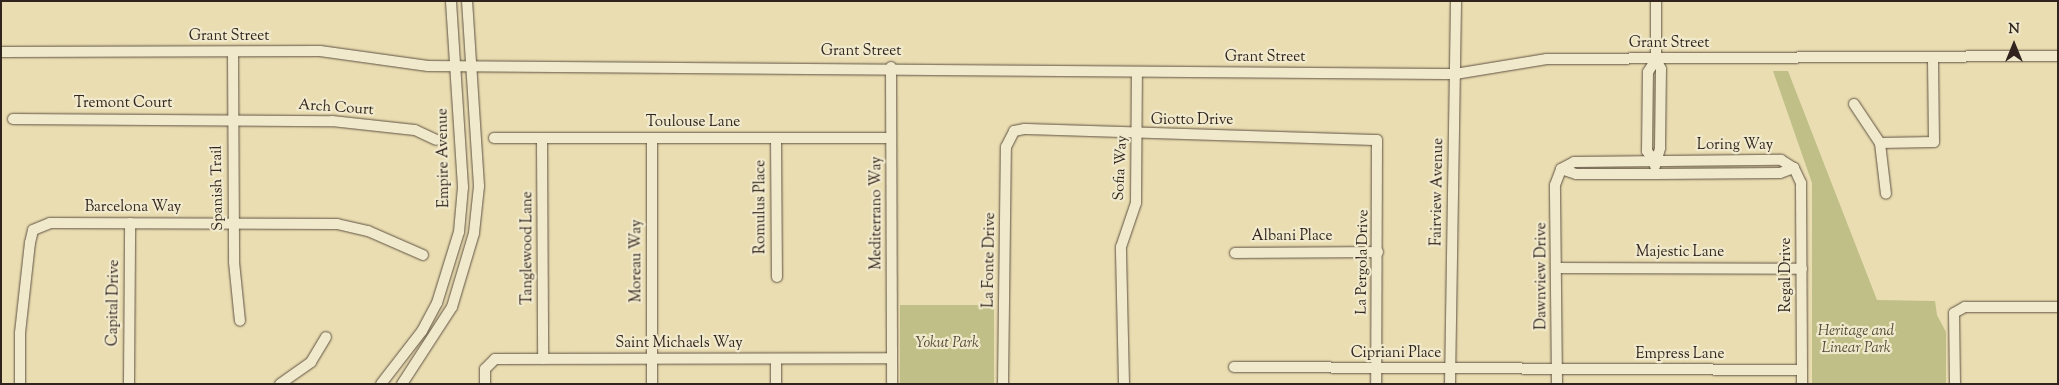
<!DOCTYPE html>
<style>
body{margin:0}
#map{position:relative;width:2059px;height:385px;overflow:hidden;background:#eaddb1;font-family:"Sorts Mill Goudy",serif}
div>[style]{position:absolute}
.green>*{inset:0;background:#bfbf87;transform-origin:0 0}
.roads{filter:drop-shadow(0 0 1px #5f5243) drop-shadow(0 0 1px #5f5243)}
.minor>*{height:10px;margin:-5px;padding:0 5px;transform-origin:5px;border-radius:5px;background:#f1e9cc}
span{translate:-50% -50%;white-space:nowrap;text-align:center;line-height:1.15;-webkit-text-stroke:4.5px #f1e9cc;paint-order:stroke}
.street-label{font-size:15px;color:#31241e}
.park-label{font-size:15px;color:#544b38;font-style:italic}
.frame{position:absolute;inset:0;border:2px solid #31241e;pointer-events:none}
.north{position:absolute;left:1989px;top:20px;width:50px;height:50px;-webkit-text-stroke:4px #f1e9cc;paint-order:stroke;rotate:0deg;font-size:14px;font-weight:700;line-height:20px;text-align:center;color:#31241e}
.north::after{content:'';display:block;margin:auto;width:18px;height:22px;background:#31241e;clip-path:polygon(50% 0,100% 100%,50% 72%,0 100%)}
</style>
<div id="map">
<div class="green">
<i style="clip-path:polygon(1773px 71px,1788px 71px,1877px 300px,1935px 301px,1937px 315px,1946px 332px,1946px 384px,1812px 384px,1812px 183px)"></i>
<i style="left:900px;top:305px;width:94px;height:79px"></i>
</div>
<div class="roads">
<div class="minor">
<i style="left:1px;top:52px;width:319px;rotate:-0.2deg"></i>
<i style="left:320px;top:51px;width:109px;rotate:7.9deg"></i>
<i style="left:428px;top:66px;width:1027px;rotate:0.45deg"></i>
<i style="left:1455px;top:74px;width:93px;rotate:-9.3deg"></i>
<i style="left:1547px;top:59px;width:511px;rotate:-0.34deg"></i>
<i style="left:233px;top:53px;width:209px;rotate:89.7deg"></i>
<i style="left:234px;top:262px;width:59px;rotate:84.2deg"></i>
<i style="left:891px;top:67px;width:317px;rotate:89.8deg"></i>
<i style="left:1854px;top:104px;width:47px;rotate:56.3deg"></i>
<i style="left:1880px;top:143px;width:51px;rotate:83.3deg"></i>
<i style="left:13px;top:119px;width:319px;rotate:0.4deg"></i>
<i style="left:332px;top:121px;width:83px;rotate:6.2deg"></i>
<i style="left:415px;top:130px;width:23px;rotate:25deg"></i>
<i style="left:494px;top:138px;width:397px"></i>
<i style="left:542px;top:138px;width:221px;rotate:89.7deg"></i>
<i style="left:652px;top:138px;width:246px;rotate:90deg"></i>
<i style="left:776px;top:138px;width:139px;rotate:89.6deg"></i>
<i style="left:1880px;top:143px;width:54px;rotate:-1.1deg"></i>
<i style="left:1934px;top:142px;width:85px;rotate:-90.7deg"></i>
<i style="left:1655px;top:161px;width:13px;rotate:-129deg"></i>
<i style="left:1647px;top:151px;width:79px;rotate:-89.3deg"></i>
<i style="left:1648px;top:72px;width:15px;rotate:-58deg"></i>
<i style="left:1655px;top:166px;width:19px;rotate:-74deg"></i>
<i style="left:1660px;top:148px;width:79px;rotate:-89.3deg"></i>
<i style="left:1661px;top:69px;width:11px;rotate:-117deg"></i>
<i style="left:1656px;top:59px;width:58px;rotate:-90deg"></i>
<i style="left:1561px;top:169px;width:16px;rotate:18deg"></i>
<i style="left:1576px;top:174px;width:79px"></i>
<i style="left:1655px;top:174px;width:125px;rotate:-0.5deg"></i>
<i style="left:1780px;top:173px;width:15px;rotate:-20deg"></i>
<i style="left:1235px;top:253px;width:143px;rotate:-0.4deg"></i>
<i style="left:1558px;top:268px;width:244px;rotate:0.2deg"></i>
<i style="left:776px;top:359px;width:25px;rotate:90deg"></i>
<i style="left:1234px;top:367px;width:568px;rotate:0.3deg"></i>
<i style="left:20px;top:384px;width:51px;rotate:-90deg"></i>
<i style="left:20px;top:333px;width:91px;rotate:-83.7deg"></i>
<i style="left:30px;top:243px;width:13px;rotate:-77deg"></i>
<i style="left:33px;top:230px;width:18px;rotate:-22deg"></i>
<i style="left:50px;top:223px;width:287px;rotate:0.2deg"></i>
<i style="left:337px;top:224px;width:32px;rotate:13deg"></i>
<i style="left:368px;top:231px;width:60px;rotate:23.6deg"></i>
<i style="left:129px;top:384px;width:161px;rotate:-89.6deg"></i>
<i style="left:280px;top:384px;width:38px;rotate:-35deg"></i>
<i style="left:311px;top:362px;width:29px;rotate:-59deg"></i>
<i style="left:381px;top:384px;width:67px;rotate:-52.3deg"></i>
<i style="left:422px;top:331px;width:32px;rotate:-62deg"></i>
<i style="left:437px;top:303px;width:74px;rotate:-72.8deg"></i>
<i style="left:459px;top:232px;width:45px;rotate:-84.9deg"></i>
<i style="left:463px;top:187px;width:186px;rotate:-93.7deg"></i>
<i style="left:402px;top:384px;width:92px;rotate:-57deg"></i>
<i style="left:452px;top:307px;width:77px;rotate:-73.4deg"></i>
<i style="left:474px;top:233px;width:47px;rotate:-83.9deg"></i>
<i style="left:479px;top:186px;width:185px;rotate:-93.7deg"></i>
<i style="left:485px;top:384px;width:15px;rotate:-90deg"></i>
<i style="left:485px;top:369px;width:14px;rotate:-45deg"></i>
<i style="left:495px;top:359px;width:397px;rotate:-0.1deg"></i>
<i style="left:1003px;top:384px;width:237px;rotate:-89.3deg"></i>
<i style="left:1006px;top:147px;width:18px;rotate:-63deg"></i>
<i style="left:1014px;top:131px;width:10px;rotate:-11deg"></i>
<i style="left:1024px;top:129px;width:353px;rotate:1.8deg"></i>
<i style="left:1377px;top:140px;width:244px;rotate:90.2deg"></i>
<i style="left:1124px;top:384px;width:137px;rotate:-91.3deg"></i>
<i style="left:1121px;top:247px;width:46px;rotate:-71.2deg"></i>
<i style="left:1136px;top:203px;width:131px;rotate:-89.6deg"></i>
<i style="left:1450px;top:384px;width:383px;rotate:-89.1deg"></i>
<i style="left:1557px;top:384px;width:199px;rotate:-90.6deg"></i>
<i style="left:1555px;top:185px;width:17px;rotate:-69deg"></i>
<i style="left:1561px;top:169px;width:15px;rotate:-28deg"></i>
<i style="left:1574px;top:162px;width:207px;rotate:-0.6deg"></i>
<i style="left:1781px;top:160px;width:15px;rotate:32deg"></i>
<i style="left:1794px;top:168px;width:17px;rotate:65deg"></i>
<i style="left:1801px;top:183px;width:201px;rotate:89.7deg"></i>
<i style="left:1955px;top:384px;width:71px;rotate:-90.8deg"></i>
<i style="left:1954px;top:313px;width:13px;rotate:-29deg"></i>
<i style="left:1965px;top:307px;width:93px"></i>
</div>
</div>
<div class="street-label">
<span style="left:229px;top:37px">Grant Street</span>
<span style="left:1669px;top:44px">Grant Street</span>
<span style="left:861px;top:52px">Grant Street</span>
<span style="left:1265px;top:58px">Grant Street</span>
<span style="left:123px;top:104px">Tremont Court</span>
<span style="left:336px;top:108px;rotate:4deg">Arch Court</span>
<span style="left:1192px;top:121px">Giotto Drive</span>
<span style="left:693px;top:123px">Toulouse Lane</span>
<span style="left:1735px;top:146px">Loring Way</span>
<span style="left:444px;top:158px;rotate:-91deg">Empire Avenue</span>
<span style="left:1121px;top:168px;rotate:-87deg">Sofia Way</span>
<span style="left:218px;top:188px;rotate:-91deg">Spanish Trail</span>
<span style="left:1438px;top:192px;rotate:-89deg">Fairview Avenue</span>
<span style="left:761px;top:207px;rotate:-90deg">Romulus Place</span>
<span style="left:133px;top:208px">Barcelona Way</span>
<span style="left:877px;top:213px;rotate:-90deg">Mediterrano Way</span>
<span style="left:1292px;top:237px">Albani Place</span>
<span style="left:528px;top:248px;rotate:-90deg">Tanglewood Lane</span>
<span style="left:1680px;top:253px">Majestic Lane</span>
<span style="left:990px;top:260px;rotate:-89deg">La Fonte Drive</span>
<span style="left:637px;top:261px;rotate:-90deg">Moreau Way</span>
<span style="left:1363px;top:262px;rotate:-89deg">La Pergola Drive</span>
<span style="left:1787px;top:275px;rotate:-90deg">Regal Drive</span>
<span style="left:1542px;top:276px;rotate:-90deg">Dawnview Drive</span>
<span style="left:114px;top:303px;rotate:-89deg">Capital Drive</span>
<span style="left:679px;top:344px">Saint Michaels Way</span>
<span style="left:1396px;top:354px">Cipriani Place</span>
<span style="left:1680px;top:355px">Empress Lane</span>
</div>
<div class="park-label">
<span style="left:1856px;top:340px">Heritage and<br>Linear Park</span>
<span style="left:947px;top:344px">Yokut Park</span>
</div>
<div class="frame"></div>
<div class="north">N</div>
</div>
